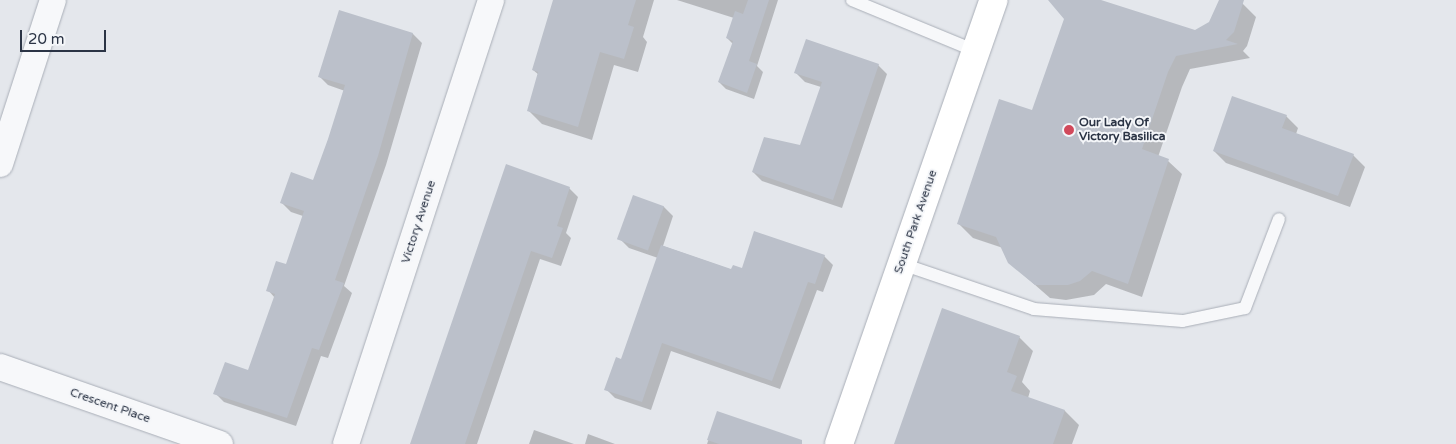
<!DOCTYPE html>
<style>
body{margin:0}
#map{position:relative;width:1456px;height:444px;overflow:hidden;background:#e4e7ec;font-family:"Varela Round",sans-serif}
div>[style]{position:absolute}
.shadow>*{inset:0;background:#0003}
.building>*{inset:0;background:#bbc0ca;transform-origin:0 0}
.roads{filter:drop-shadow(0 0 1px #a9aeb7) drop-shadow(0 0 1px #a9aeb7)}
.lane>*{height:12px;margin:-6px;padding:0 6px;transform-origin:6px;border-radius:6px;background:#f7f8fa}
.street>*{height:26px;margin:-13px;padding:0 13px;transform-origin:13px;border-radius:13px;background:#f7f8fa}
.primary>*{height:28px;margin:-14px;padding:0 14px;transform-origin:14px;border-radius:14px;background:#fff}
.dots>*{width:14px;height:14px;translate:-50% -50%;box-sizing:border-box;border:2px solid #f4f6f9;border-radius:50%}
span{translate:-50% -50%;white-space:nowrap;text-align:center;line-height:1.15;-webkit-text-stroke:4px #f4f6f9;paint-order:stroke}
.poi-label{font-size:12px;color:#2b3445;font-weight:700}
.left{translate:0 -50%;text-align:left}
.street-label{font-size:12px;color:#2b3445}
.scale{position:absolute;left:20px;top:30px;width:86px;height:22px;box-sizing:border-box;border:2px solid #2b3445;border-top:0;padding-left:6px;font-size:15px;line-height:18px;white-space:nowrap;color:#2b3445;-webkit-text-stroke:4px #f4f6f9;paint-order:stroke}
</style>
<div id="map">
<div class="shadow">
<i style="clip-path:polygon(555px 0,654px 0,643px 37px,647px 42px,638px 72px,614px 65px,592px 140px,542px 124px,528px 110px,539px 75px,533px 70px)"></i>
<i style="clip-path:polygon(677px 0,778px 0,757px 66px,763px 72px,754px 99px,726px 89px,719px 82px,733px 44px,727px 38px,734px 18px)"></i>
<i style="clip-path:polygon(1049px 0,1097px 0,1195px 32px,1210px 23px,1220px 0,1242px 3px,1256px 17px,1247px 46px,1243px 51px,1250px 58px,1190px 69px,1182px 87px,1158px 157px,1168px 161px,1182px 174px,1142px 297px,1106px 284px,1094px 295px,1066px 300px,1050px 298px,1009px 262px,1003px 248px,973px 238px,959px 224px,1033px 112px,1066px 18px)"></i>
<i style="clip-path:polygon(340px 12px,413px 34px,422px 43px,386px 165px,344px 286px,352px 293px,328px 358px,321px 356px,296px 426px,224px 402px,215px 393px,249px 371px,275px 298px,268px 290px,287px 266px,303px 216px,291px 212px,282px 203px,314px 182px,345px 91px,328px 85px,319px 76px)"></i>
<i style="clip-path:polygon(878px 65px,887px 74px,842px 208px,762px 181px,753px 172px,801px 147px,821px 87px,805px 82px,796px 73px)"></i>
<i style="clip-path:polygon(1286px 116px,1298px 128px,1296px 134px,1353px 155px,1365px 167px,1350px 207px,1226px 163px,1214px 151px)"></i>
<i style="clip-path:polygon(569px 188px,578px 197px,566px 233px,571px 238px,561px 266px,540px 259px,477px 444px,411px 444px)"></i>
<i style="clip-path:polygon(634px 197px,664px 207px,673px 216px,663px 246px,732px 270px,824px 256px,833px 265px,823px 292px,817px 290px,780px 389px,671px 351px,651px 410px,615px 398px,606px 389px,622px 361px,658px 258px,629px 248px,620px 239px)"></i>
<i style="clip-path:polygon(1019px 337px,1033px 351px,1022px 382px,1030px 391px,1028px 398px,1065px 411px,1079px 425px,1072px 444px,895px 444px)"></i>
<i style="clip-path:polygon(718px 412px,780px 444px,707px 444px)"></i>
<i style="clip-path:polygon(534px 430px,574px 444px,529px 444px)"></i>
<i style="clip-path:polygon(588px 434px,615px 444px,585px 444px)"></i>
</div>
<div class="building">
<i style="clip-path:polygon(553px 0,636px 0,628px 25px,634px 27px,624px 59px,600px 52px,578px 127px,527px 111px,538px 72px,532px 70px)"></i>
<i style="clip-path:polygon(748px 0,769px 0,749px 61px,757px 64px,747px 93px,718px 82px,733px 41px,726px 38px,735px 11px,743px 14px)"></i>
<i style="clip-path:polygon(1048px 0,1101px 0,1195px 30px,1209px 22px,1219px 0,1244px 0,1234px 32px,1226px 40px,1238px 44px,1176px 56px,1168px 72px,1142px 149px,1169px 159px,1128px 284px,1092px 271px,1080px 281px,1068px 285px,1035px 285px,1008px 263px,996px 237px,957px 224px,999px 99px,1032px 110px,1064px 19px)"></i>
<i style="clip-path:polygon(339px 10px,413px 33px,378px 156px,335px 280px,344px 283px,319px 350px,312px 348px,287px 418px,213px 394px,225px 362px,248px 370px,275px 294px,266px 291px,276px 261px,286px 264px,304px 211px,280px 203px,291px 172px,313px 180px,328px 139px,345px 85px,318px 77px)"></i>
<i style="clip-path:polygon(806px 39px,879px 64px,833px 200px,752px 172px,764px 137px,800px 145px,822px 82px,794px 73px)"></i>
<i style="clip-path:polygon(1232px 96px,1287px 115px,1282px 128px,1354px 154px,1338px 196px,1213px 151px)"></i>
<i style="clip-path:polygon(506px 164px,570px 187px,557px 226px,563px 228px,552px 258px,531px 251px,465px 444px,410px 444px)"></i>
<i style="left:633px;top:195px;width:33px;height:47px;rotate:20deg"></i>
<i style="clip-path:polygon(754px 231px,825px 255px,815px 284px,808px 282px,772px 381px,662px 343px,642px 402px,604px 390px,616px 357px,621px 359px,661px 245px,731px 269px,733px 265px,742px 268px)"></i>
<i style="clip-path:polygon(942px 308px,1020px 336px,1007px 372px,1017px 376px,1011px 391px,1065px 410px,1053px 444px,894px 444px)"></i>
<i style="clip-path:polygon(717px 411px,802px 440px,802px 444px,719px 444px,707px 440px)"></i>
</div>
<div class="roads">
<div class="lane">
<i style="left:852px;top:0;width:134px;rotate:22.4deg"></i>
<i style="left:902px;top:264px;width:139px;rotate:18.8deg"></i>
<i style="left:1034px;top:309px;width:149px;rotate:4.6deg"></i>
<i style="left:1183px;top:321px;width:63px;rotate:-11.8deg"></i>
<i style="left:1245px;top:308px;width:95px;rotate:-69.1deg"></i>
</div>
<div class="street">
<i style="left:0;top:164px;width:172px;rotate:-72.1deg"></i>
<i style="left:0;top:367px;width:233px;rotate:19.3deg"></i>
<i style="left:346px;top:444px;width:467px;rotate:-71.9deg"></i>
</div>
<div class="primary">
<i style="left:839px;top:444px;width:470px;rotate:-70.8deg"></i>
</div>
</div>
<div class="dots">
<i style="left:1069px;top:130px;background:#d1495b"></i>
</div>
<div class="poi-label">
<span class="left" style="left:1079px;top:130px">Our Lady Of<br>Victory Basilica</span>
</div>
<div class="street-label">
<span style="left:419px;top:222px;rotate:-72deg">Victory Avenue</span>
<span style="left:916px;top:222px;rotate:-71deg">South Park Avenue</span>
<span style="left:110px;top:406px;rotate:19deg">Crescent Place</span>
</div>
<div class="scale">20 m</div>
</div>
